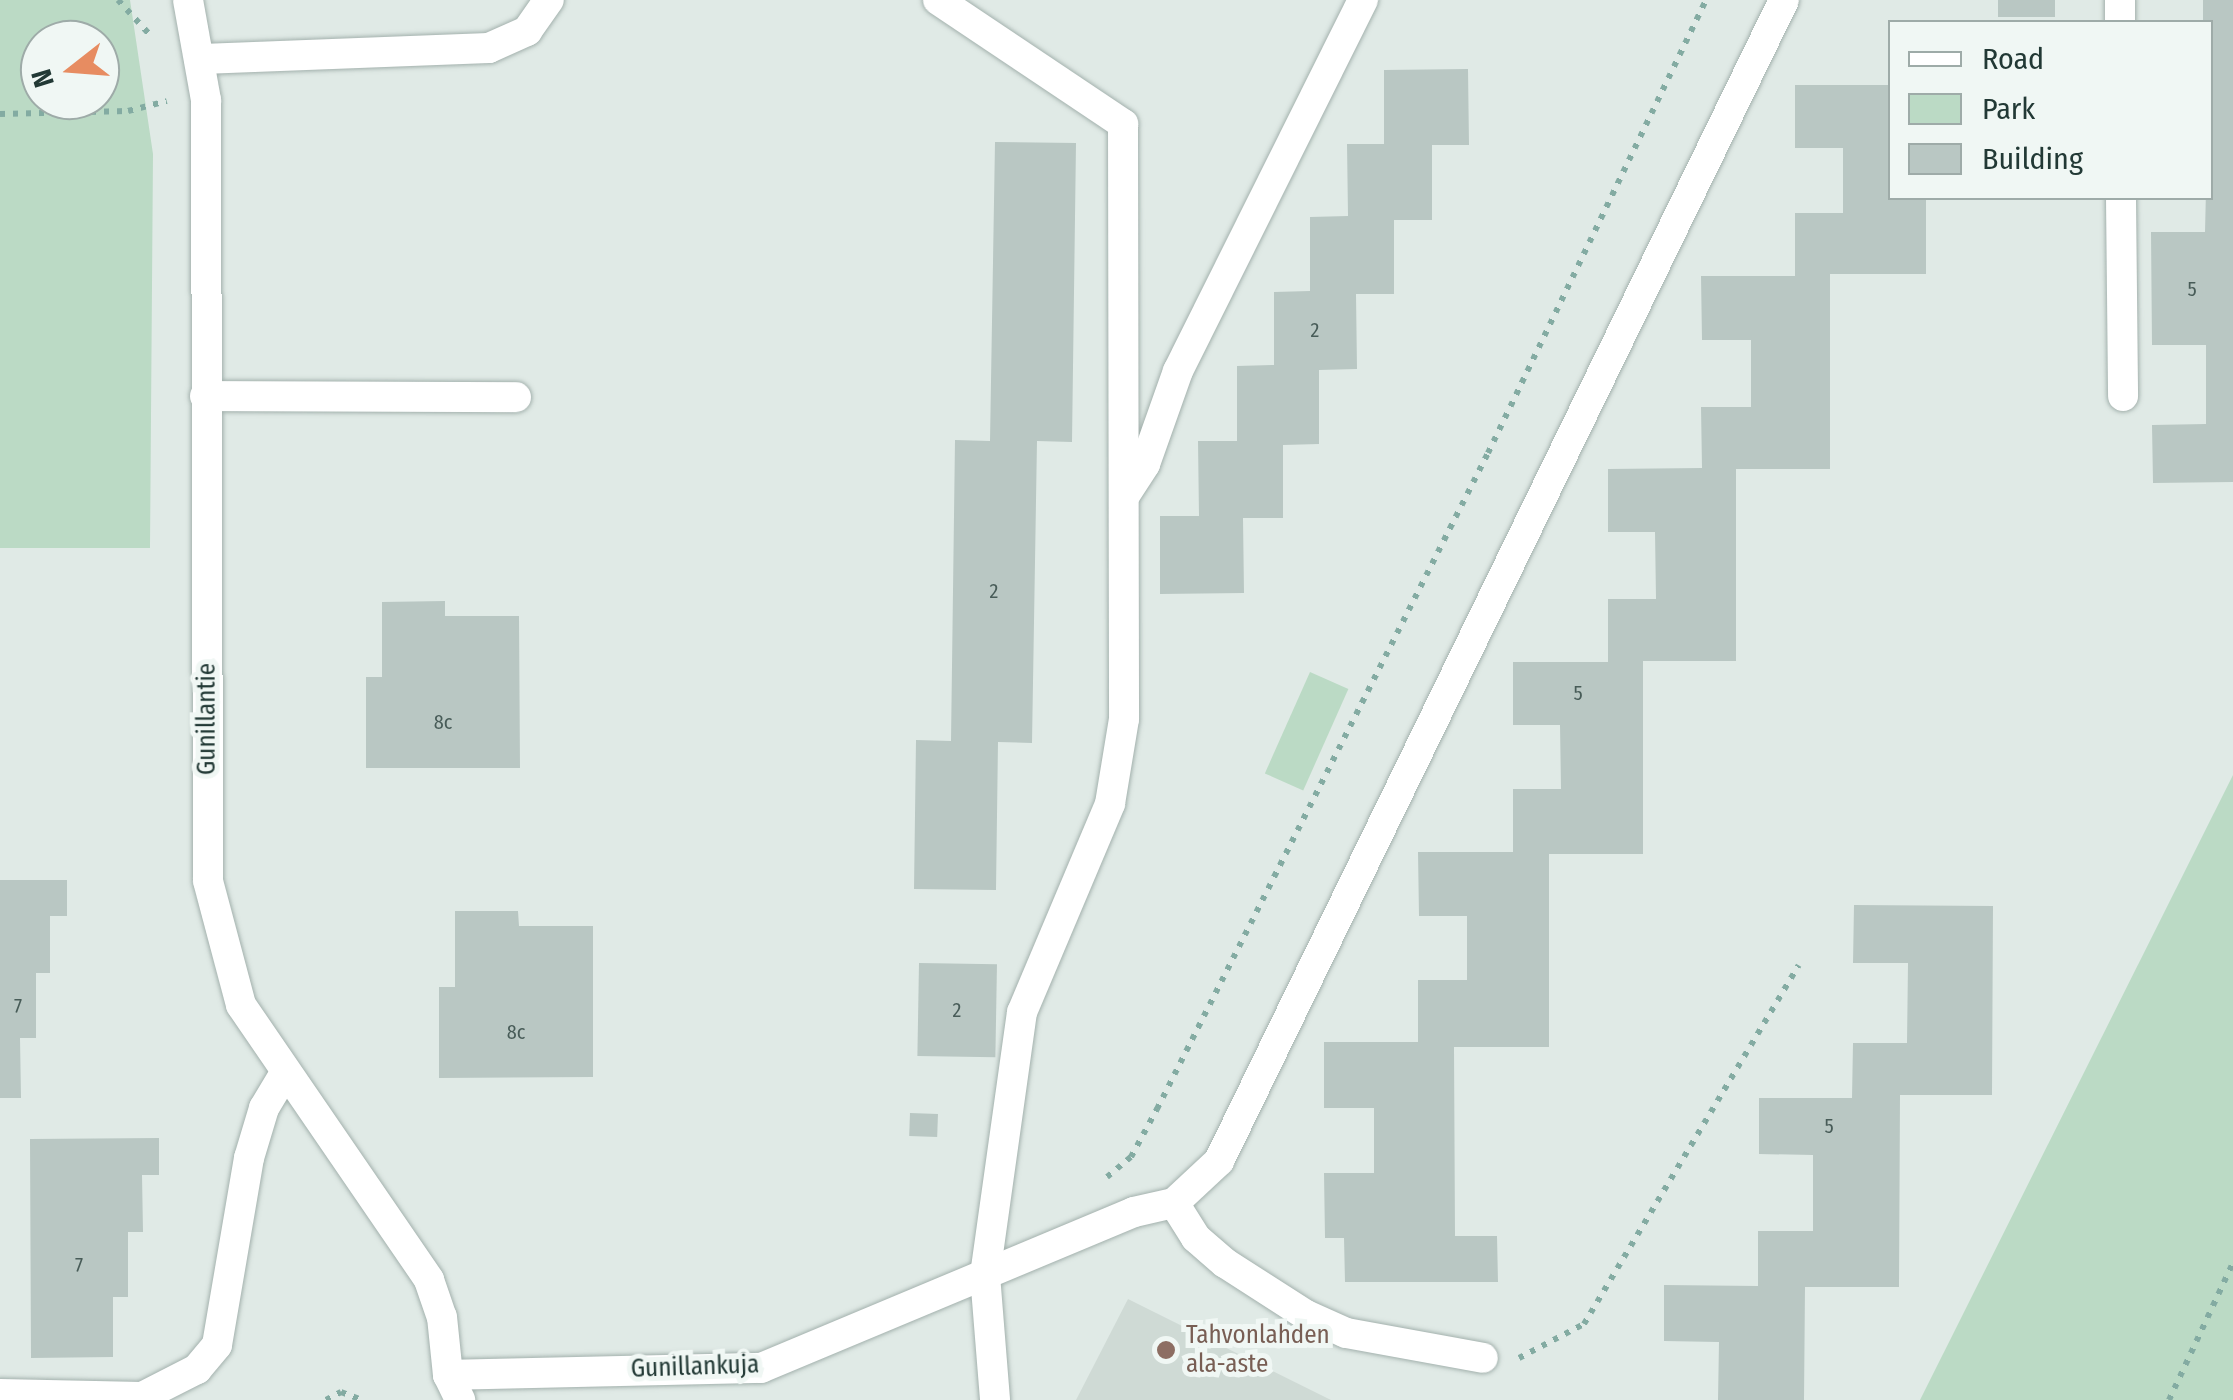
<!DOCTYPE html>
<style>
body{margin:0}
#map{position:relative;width:2233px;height:1400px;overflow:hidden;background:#e0eae6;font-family:"Fira Sans Condensed",sans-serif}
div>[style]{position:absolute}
.built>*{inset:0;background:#cfdad5}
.green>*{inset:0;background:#bbdac5;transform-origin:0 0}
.building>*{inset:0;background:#b9c7c3;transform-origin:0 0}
.path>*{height:6px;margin-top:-3px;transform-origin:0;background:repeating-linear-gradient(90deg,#83aba2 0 5px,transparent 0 13px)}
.roads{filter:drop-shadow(0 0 2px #a3b1ad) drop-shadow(0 0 2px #a3b1ad)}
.minor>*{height:30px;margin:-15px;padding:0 15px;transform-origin:15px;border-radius:15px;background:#fff}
.dots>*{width:28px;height:28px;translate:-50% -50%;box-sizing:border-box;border:5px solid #f0f7f4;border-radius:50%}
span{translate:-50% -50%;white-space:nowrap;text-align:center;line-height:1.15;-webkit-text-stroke:10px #f0f7f4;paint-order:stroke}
.number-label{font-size:20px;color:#485c58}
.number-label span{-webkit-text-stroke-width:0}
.street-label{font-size:25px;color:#223935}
.education-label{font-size:25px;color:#785e54}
.left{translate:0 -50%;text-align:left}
.legend{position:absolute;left:1888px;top:20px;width:325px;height:180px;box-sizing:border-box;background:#f0f7f4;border:2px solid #9eaba8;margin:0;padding:12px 18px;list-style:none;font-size:30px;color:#223935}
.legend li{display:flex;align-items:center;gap:20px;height:50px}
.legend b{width:50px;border:2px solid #9eaba8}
.north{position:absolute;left:20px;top:20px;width:100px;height:100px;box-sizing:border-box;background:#f0f7f4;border:2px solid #9eaba8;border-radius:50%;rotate:253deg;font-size:28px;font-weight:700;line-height:40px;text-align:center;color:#223935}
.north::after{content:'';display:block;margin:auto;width:35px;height:45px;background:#e78c61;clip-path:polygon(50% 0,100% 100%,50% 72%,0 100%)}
</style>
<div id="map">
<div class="built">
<i style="clip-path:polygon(1128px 1299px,1331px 1400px,1076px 1400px)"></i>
</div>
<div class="green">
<i style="clip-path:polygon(evenodd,0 0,130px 0,153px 154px,150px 548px,0 548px,0 0,100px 40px,100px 100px,40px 100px,40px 40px,100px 40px)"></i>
<i style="left:1310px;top:672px;width:42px;height:111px;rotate:24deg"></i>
<i style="clip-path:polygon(2233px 775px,2233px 1400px,1920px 1400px)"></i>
</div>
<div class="building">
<i style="left:1998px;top:0;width:57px;height:17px"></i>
<i style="clip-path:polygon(2203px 0,2233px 0,2233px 482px,2153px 483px,2152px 425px,2206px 424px,2206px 345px,2152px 345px,2151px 232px,2205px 232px,2210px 22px,2203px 22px)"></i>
<i style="clip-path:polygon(1468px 69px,1469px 145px,1432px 145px,1432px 220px,1394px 220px,1394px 294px,1356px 294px,1357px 369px,1319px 370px,1319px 444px,1283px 445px,1283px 518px,1243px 518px,1244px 593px,1160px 594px,1160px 516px,1199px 516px,1198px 441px,1237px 441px,1237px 366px,1274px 365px,1274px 292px,1310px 291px,1310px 217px,1348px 216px,1347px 144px,1384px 144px,1384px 70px)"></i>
<i style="clip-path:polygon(1795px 85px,1890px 85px,1890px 198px,1926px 198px,1926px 274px,1830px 274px,1830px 469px,1736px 469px,1736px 661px,1643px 661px,1643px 854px,1549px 854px,1549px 1047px,1454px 1047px,1455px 1236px,1497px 1236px,1498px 1282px,1345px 1282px,1344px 1238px,1325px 1238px,1324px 1173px,1374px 1173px,1374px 1108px,1324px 1108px,1324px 1042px,1418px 1042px,1418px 980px,1467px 980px,1467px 916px,1419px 916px,1418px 852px,1513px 852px,1513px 789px,1561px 789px,1560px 725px,1513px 725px,1513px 662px,1608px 662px,1608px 599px,1656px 599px,1655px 532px,1608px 532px,1608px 469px,1702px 468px,1701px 407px,1751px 407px,1751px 340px,1702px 340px,1701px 276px,1795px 276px,1795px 213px,1843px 213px,1843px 148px,1795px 148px)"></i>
<i style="clip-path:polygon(995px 142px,1076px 143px,1072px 442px,1037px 441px,1032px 743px,998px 742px,996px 890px,914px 889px,916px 740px,951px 741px,955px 440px,990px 441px)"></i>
<i style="clip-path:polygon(445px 601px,445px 616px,519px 616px,520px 768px,366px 768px,366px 677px,382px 677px,382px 602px)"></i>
<i style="clip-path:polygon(0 880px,67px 880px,67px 916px,50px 916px,50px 973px,36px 973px,36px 1038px,20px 1038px,21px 1098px,0 1098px)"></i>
<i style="clip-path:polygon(1854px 905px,1993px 906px,1992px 1095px,1900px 1095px,1899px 1287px,1805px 1287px,1804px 1400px,1718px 1400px,1719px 1342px,1664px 1341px,1664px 1285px,1758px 1286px,1758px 1231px,1813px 1231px,1813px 1155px,1759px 1154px,1759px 1098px,1852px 1098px,1853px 1043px,1907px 1043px,1908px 963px,1853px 963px)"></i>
<i style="clip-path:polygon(455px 911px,518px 911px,519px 926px,593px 926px,593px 1077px,439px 1078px,439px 987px,455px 987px)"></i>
<i style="left:919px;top:963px;width:78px;height:93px;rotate:1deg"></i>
<i style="left:910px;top:1113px;width:28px;height:23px;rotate:2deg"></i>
<i style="clip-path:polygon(159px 1138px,159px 1175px,142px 1175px,143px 1232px,128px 1232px,128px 1297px,113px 1297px,113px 1357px,31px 1358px,30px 1139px)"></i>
</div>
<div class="path">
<i style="left:118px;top:0;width:49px;rotate:47.5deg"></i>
<i style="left:0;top:114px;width:128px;rotate:-1.3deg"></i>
<i style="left:128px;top:111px;width:40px;rotate:-14.4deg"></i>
<i style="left:1107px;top:1177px;width:31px;rotate:-40deg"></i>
<i style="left:1131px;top:1157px;width:55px;rotate:-61.6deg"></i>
<i style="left:1157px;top:1109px;width:735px;rotate:-63.23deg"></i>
<i style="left:1488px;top:453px;width:503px;rotate:-64.3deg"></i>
<i style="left:1519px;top:1358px;width:73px;rotate:-27.6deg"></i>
<i style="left:1584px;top:1324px;width:418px;rotate:-59.1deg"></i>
<i style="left:326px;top:1400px;width:17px;rotate:-28deg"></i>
<i style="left:341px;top:1392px;width:22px;rotate:21deg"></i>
<i style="left:2169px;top:1400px;width:151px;rotate:-65deg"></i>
</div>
<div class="roads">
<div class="minor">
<i style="left:188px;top:0;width:102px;rotate:79.8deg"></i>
<i style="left:206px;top:100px;width:781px;rotate:89.85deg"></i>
<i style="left:208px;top:881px;width:128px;rotate:75.1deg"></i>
<i style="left:241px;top:1005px;width:333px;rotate:55.6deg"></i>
<i style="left:429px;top:1280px;width:39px;rotate:71deg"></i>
<i style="left:442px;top:1317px;width:58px;rotate:84.1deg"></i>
<i style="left:448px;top:1375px;width:28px;rotate:64deg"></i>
<i style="left:938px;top:0;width:223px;rotate:33.8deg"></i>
<i style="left:1123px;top:124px;width:595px;rotate:89.9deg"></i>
<i style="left:1124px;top:719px;width:86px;rotate:99.4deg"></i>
<i style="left:1110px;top:804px;width:226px;rotate:112.9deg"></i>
<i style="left:1022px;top:1012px;width:266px;rotate:98deg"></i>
<i style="left:985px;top:1275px;width:125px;rotate:85.4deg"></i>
<i style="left:2120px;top:0;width:22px;rotate:90deg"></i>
<i style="left:202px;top:59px;width:287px;rotate:-2.2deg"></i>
<i style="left:489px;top:48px;width:42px;rotate:-24.1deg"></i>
<i style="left:527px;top:31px;width:38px;rotate:-55deg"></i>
<i style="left:2121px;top:198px;width:198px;rotate:89.4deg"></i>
<i style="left:205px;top:396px;width:311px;rotate:0.2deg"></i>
<i style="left:1125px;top:495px;width:37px;rotate:-57deg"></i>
<i style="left:1145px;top:464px;width:99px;rotate:-70.5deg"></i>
<i style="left:1178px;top:371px;width:415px;rotate:-63.5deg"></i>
<i style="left:1174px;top:1203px;width:41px;rotate:57.8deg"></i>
<i style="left:1196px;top:1238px;width:38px;rotate:41deg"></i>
<i style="left:1225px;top:1263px;width:96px;rotate:32.7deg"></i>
<i style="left:1306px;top:1315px;width:44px;rotate:24.2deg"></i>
<i style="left:1346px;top:1333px;width:139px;rotate:10.3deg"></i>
<i style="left:448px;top:1375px;width:313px;rotate:-1.3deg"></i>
<i style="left:761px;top:1368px;width:404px;rotate:-22.7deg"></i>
<i style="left:1134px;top:1212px;width:41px;rotate:-12.7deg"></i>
<i style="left:1174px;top:1203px;width:62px;rotate:-43deg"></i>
<i style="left:1219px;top:1161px;width:1291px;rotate:-64.05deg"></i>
<i style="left:0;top:1394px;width:142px;rotate:1.2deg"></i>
<i style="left:142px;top:1397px;width:62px;rotate:-27deg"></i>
<i style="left:197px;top:1369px;width:31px;rotate:-50deg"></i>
<i style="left:217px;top:1345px;width:190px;rotate:-80.3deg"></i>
<i style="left:249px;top:1158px;width:52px;rotate:-73.3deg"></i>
<i style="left:264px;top:1108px;width:39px;rotate:-59deg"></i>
</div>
</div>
<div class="dots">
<i style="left:1166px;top:1350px;background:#8d6e63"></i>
</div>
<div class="number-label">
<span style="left:2192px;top:289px">5</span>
<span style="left:1315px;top:330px">2</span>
<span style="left:994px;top:591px">2</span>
<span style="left:1578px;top:693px">5</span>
<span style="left:443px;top:722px">8c</span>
<span style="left:18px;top:1006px">7</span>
<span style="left:957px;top:1010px">2</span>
<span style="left:516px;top:1032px">8c</span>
<span style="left:1829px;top:1126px">5</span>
<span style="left:79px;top:1265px">7</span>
</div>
<div class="street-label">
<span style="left:207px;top:719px;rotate:-90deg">Gunillantie</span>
<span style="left:695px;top:1367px;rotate:-2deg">Gunillankuja</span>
</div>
<div class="education-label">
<span class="left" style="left:1186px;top:1350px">Tahvonlahden<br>ala-aste</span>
</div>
<ul class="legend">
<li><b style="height:12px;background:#fff"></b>Road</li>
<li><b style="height:28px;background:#bbdac5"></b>Park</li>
<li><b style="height:28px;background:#b9c7c3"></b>Building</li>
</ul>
<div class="north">N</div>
</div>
